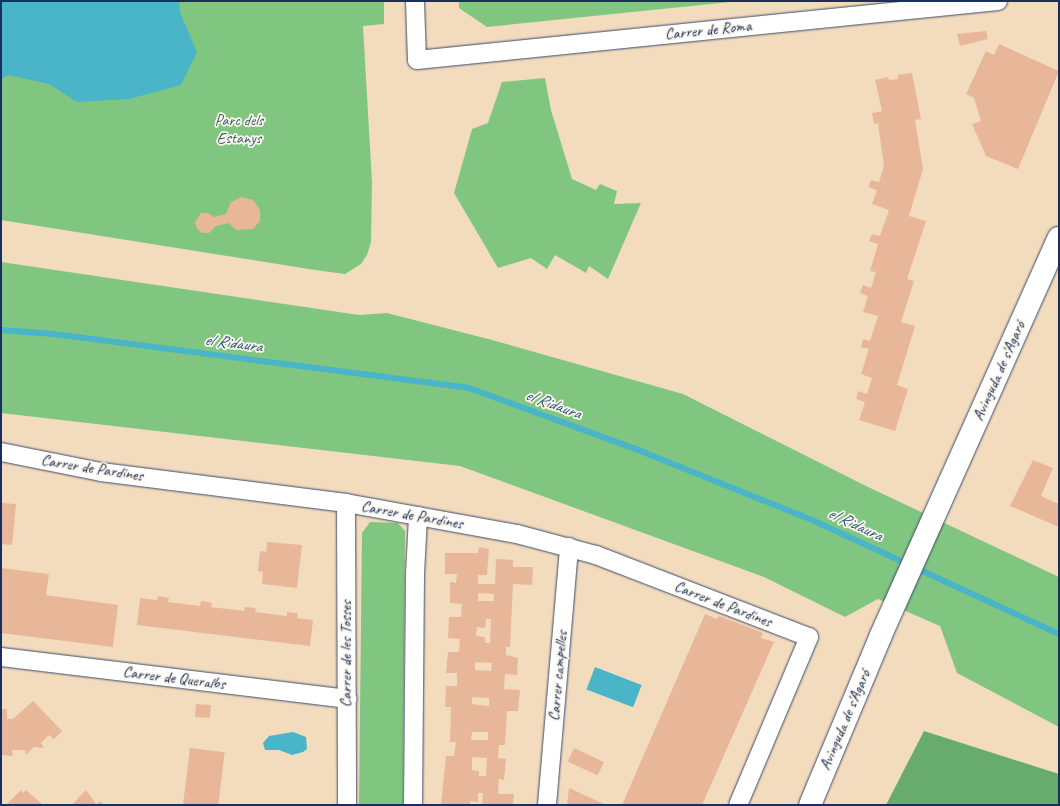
<!DOCTYPE html>
<meta charset="utf-8">
<style>
body{margin:0}
#map{position:relative;width:1060px;height:806px;overflow:hidden;background:#f3dcbd;font-family:Caveat,sans-serif}
div>[style]{position:absolute}
.green>*{inset:0;background:#80c680}
.forest>*{inset:0;background:#68ab6e}
.water>*{inset:0;background:#4ab4c8;transform-origin:0 0}
.stream>*{height:6px;margin:-3px;padding:0 3px;transform-origin:3px;border-radius:3px;background:#4ab4c8}
.building>*{inset:0;background:#e8b799;transform-origin:0 0}
.roads{filter:drop-shadow(0 0 1px #3b496c) drop-shadow(0 0 1px #3b496c)}
.street>*{height:18px;margin:-9px;padding:0 9px;transform-origin:9px;border-radius:9px;background:#fff}
.secondary>*{height:22px;margin:-11px;padding:0 11px;transform-origin:11px;border-radius:11px;background:#fff}
span{translate:-50% -50%;white-space:nowrap;text-align:center;line-height:1.15;-webkit-text-stroke:3.5px #fbf7ec;paint-order:stroke}
.street-label{font-size:16px;color:#1b2f5e}
.park-label{font-size:16px;color:#395c68}
.water-label{font-size:17px;color:#29577e;font-style:italic}
.frame{position:absolute;inset:0;border:2px solid #1b2f5e;pointer-events:none}
</style>
<div id="map">
<div class="green">
<i style="clip-path:polygon(1px 1px,384px 1px,384px 24px,363px 26px,372px 182px,371px 242px,367px 255px,361px 264px,345px 274px,315px 270px,1px 220px)"></i>
<i style="clip-path:polygon(459px 1px,740px 1px,487px 27px,459px 8px)"></i>
<i style="clip-path:polygon(545px 78px,551px 110px,572px 179px,596px 190px,600px 184px,617px 191px,614px 204px,641px 203px,608px 279px,589px 266px,586px 273px,555px 255px,547px 269px,531px 258px,498px 268px,454px 193px,472px 129px,488px 123px,502px 82px)"></i>
<i style="clip-path:polygon(1px 262px,359px 315px,387px 313px,492px 340px,683px 394px,866px 486px,1059px 577px,1059px 727px,957px 673px,940px 626px,878px 599px,845px 617px,764px 577px,460px 466px,1px 413px)"></i>
<i style="clip-path:polygon(370px 522px,398px 523px,405px 531px,403px 805px,359px 805px,362px 533px)"></i>
</div>
<div class="forest">
<i style="clip-path:polygon(924px 731px,1059px 774px,1059px 805px,886px 805px)"></i>
</div>
<div class="water">
<i style="clip-path:polygon(1px 1px,179px 1px,180px 12px,197px 52px,181px 85px,129px 99px,77px 102px,49px 84px,8px 75px,1px 79px)"></i>
<i style="left:595px;top:667px;width:50px;height:24px;rotate:21deg"></i>
<i style="clip-path:polygon(293px 732px,306px 737px,307px 749px,303px 752px,292px 755px,279px 750px,265px 750px,263px 743px,269px 736px)"></i>
</div>
<div class="stream">
<i style="left:1px;top:330px;width:53px;rotate:4.3deg"></i>
<i style="left:54px;top:334px;width:418px;rotate:7.4deg"></i>
<i style="left:469px;top:388px;width:180px;rotate:20.1deg"></i>
<i style="left:638px;top:450px;width:185px;rotate:21.9deg"></i>
<i style="left:810px;top:519px;width:274px;rotate:24.8deg"></i>
</div>
<div class="building">
<i style="clip-path:polygon(986px 31px,988px 39px,960px 46px,957px 34px)"></i>
<i style="clip-path:polygon(999px 44px,1059px 71px,1018px 169px,986px 156px,972px 124px,981px 121px,974px 98px,966px 94px,986px 51px,994px 55px)"></i>
<i style="clip-path:polygon(912px 73px,921px 119px,915px 120px,923px 169px,909px 216px,926px 221px,907px 279px,914px 281px,901px 322px,915px 326px,897px 385px,908px 389px,895px 431px,859px 420px,865px 402px,856px 399px,858px 391px,867px 394px,872px 378px,861px 374px,869px 349px,861px 347px,863px 339px,870px 341px,878px 316px,863px 312px,868px 296px,860px 293px,863px 285px,871px 288px,876px 272px,870px 271px,878px 244px,869px 241px,872px 234px,880px 236px,889px 210px,872px 204px,877px 190px,868px 187px,871px 180px,879px 182px,884px 166px,878px 123px,874px 124px,872px 113px,882px 111px,875px 80px,888px 77px,889px 80px,898px 79px,898px 75px)"></i>
<i style="clip-path:polygon(242px 197px,253px 200px,260px 210px,260px 221px,253px 229px,237px 230px,228px 223px,216px 226px,209px 233px,202px 233px,197px 229px,195px 222px,201px 213px,208px 213px,214px 217px,226px 214px,231px 202px)"></i>
<i style="clip-path:polygon(1033px 460px,1053px 468px,1041px 496px,1059px 504px,1059px 527px,1010px 506px)"></i>
<i style="clip-path:polygon(1px 503px,16px 504px,12px 545px,1px 544px)"></i>
<i style="clip-path:polygon(267px 542px,302px 545px,297px 588px,262px 584px,263px 572px,258px 571px,260px 551px,266px 552px)"></i>
<i style="clip-path:polygon(evenodd,479px 547px,489px 549px,487px 575px,478px 575px,478px 584px,495px 584px,496px 559px,513px 560px,513px 567px,533px 567px,532px 585px,513px 584px,510px 647px,506px 647px,506px 655px,518px 658px,517px 675px,505px 674px,504px 689px,520px 690px,518px 711px,507px 711px,505px 745px,499px 745px,498px 758px,506px 759px,504px 780px,499px 779px,498px 794px,514px 794px,513px 805px,482px 805px,483px 793px,478px 793px,478px 802px,470px 801px,470px 805px,441px 805px,446px 756px,454px 756px,456px 742px,450px 742px,451px 707px,445px 707px,446px 686px,457px 686px,457px 673px,446px 673px,448px 652px,459px 652px,460px 639px,448px 638px,449px 617px,461px 617px,462px 604px,450px 603px,450px 582px,456px 583px,457px 574px,445px 574px,445px 553px,478px 553px,479px 547px,478px 593px,494px 594px,494px 601px,478px 601px,478px 593px,479px 547px,486px 619px,491px 619px,490px 643px,485px 643px,485px 637px,476px 636px,477px 627px,485px 628px,486px 619px,479px 547px,475px 662px,492px 663px,491px 671px,475px 670px,475px 662px,479px 547px,472px 697px,489px 698px,489px 706px,472px 704px,472px 697px,479px 547px,472px 732px,488px 732px,488px 740px,471px 740px,472px 732px,479px 547px,472px 757px,487px 758px,486px 776px,479px 776px,479px 771px,472px 770px,472px 757px)"></i>
<i style="clip-path:polygon(1px 568px,49px 574px,46px 595px,118px 605px,113px 647px,1px 633px)"></i>
<i style="clip-path:polygon(158px 596px,169px 598px,168px 602px,200px 606px,201px 601px,212px 603px,211px 607px,244px 611px,245px 607px,256px 608px,255px 612px,287px 616px,287px 612px,298px 613px,297px 618px,313px 620px,310px 646px,137px 625px,140px 598px,157px 600px)"></i>
<i style="clip-path:polygon(705px 614px,717px 619px,719px 616px,763px 633px,761px 638px,774px 642px,702px 805px,622px 805px)"></i>
<i style="clip-path:polygon(33px 701px,62px 731px,54px 739px,49px 735px,41px 743px,44px 748px,34px 747px,26px 755px,25px 750px,12px 750px,13px 756px,1px 755px,1px 709px,7px 709px,7px 719px,13px 719px)"></i>
<i style="left:196px;top:704px;width:15px;height:13px;rotate:4deg"></i>
<i style="left:190px;top:748px;width:35px;height:57px;rotate:7deg"></i>
<i style="left:574px;top:748px;width:33px;height:15px;rotate:25deg"></i>
<i style="clip-path:polygon(569px 788px,606px 805px,567px 805px)"></i>
<i style="clip-path:polygon(21px 790px,23px 793px,26px 790px,43px 805px,6px 805px)"></i>
<i style="clip-path:polygon(86px 790px,96px 804px,100px 801px,104px 805px,72px 805px)"></i>
</div>
<div class="roads">
<div class="street">
<i style="left:415px;top:1px;width:59px;rotate:88.1deg"></i>
<i style="left:417px;top:60px;width:584px;rotate:-5.8deg"></i>
<i style="left:1px;top:452px;width:102px;rotate:11.3deg"></i>
<i style="left:101px;top:472px;width:247px;rotate:7.2deg"></i>
<i style="left:346px;top:503px;width:174px;rotate:10.3deg"></i>
<i style="left:517px;top:534px;width:82px;rotate:14.9deg"></i>
<i style="left:596px;top:555px;width:228px;rotate:21.1deg"></i>
<i style="left:809px;top:637px;width:182px;rotate:112.9deg"></i>
<i style="left:346px;top:503px;width:302px;rotate:89.8deg"></i>
<i style="left:1px;top:657px;width:349px;rotate:6.9deg"></i>
<i style="left:413px;top:805px;width:231px;rotate:-89.5deg"></i>
<i style="left:415px;top:574px;width:58px;rotate:-87deg"></i>
<i style="left:547px;top:805px;width:259px;rotate:-85.1deg"></i>
</div>
<div class="secondary">
<i style="left:810px;top:805px;width:184px;rotate:-67.3deg"></i>
<i style="left:881px;top:635px;width:435px;rotate:-65.9deg"></i>
</div>
</div>
<div class="street-label">
<span style="left:708px;top:30px;rotate:-6deg">Carrer de Roma</span>
<span style="left:999px;top:371px;rotate:-66deg">Avinguda de s'Agaró</span>
<span style="left:92px;top:468px;rotate:9deg">Carrer de Pardines</span>
<span style="left:412px;top:515px;rotate:10deg">Carrer de Pardines</span>
<span style="left:723px;top:604px;rotate:21deg">Carrer de Pardines</span>
<span style="left:346px;top:654px;rotate:-90deg">Carrer de les Tosses</span>
<span style="left:558px;top:676px;rotate:-85deg">Carrer campelles</span>
<span style="left:174px;top:678px;rotate:7deg">Carrer de Queralbs</span>
<span style="left:845px;top:720px;rotate:-67deg">Avinguda de s'Agaró</span>
</div>
<div class="park-label">
<span style="left:239px;top:129px">Parc dels<br>Estanys</span>
</div>
<div class="water-label">
<span style="left:233px;top:343px;rotate:7deg">el Ridaura</span>
<span style="left:553px;top:404px;rotate:20deg">el Ridaura</span>
<span style="left:855px;top:524px;rotate:25deg">el Ridaura</span>
</div>
<div class="frame"></div>
</div>
